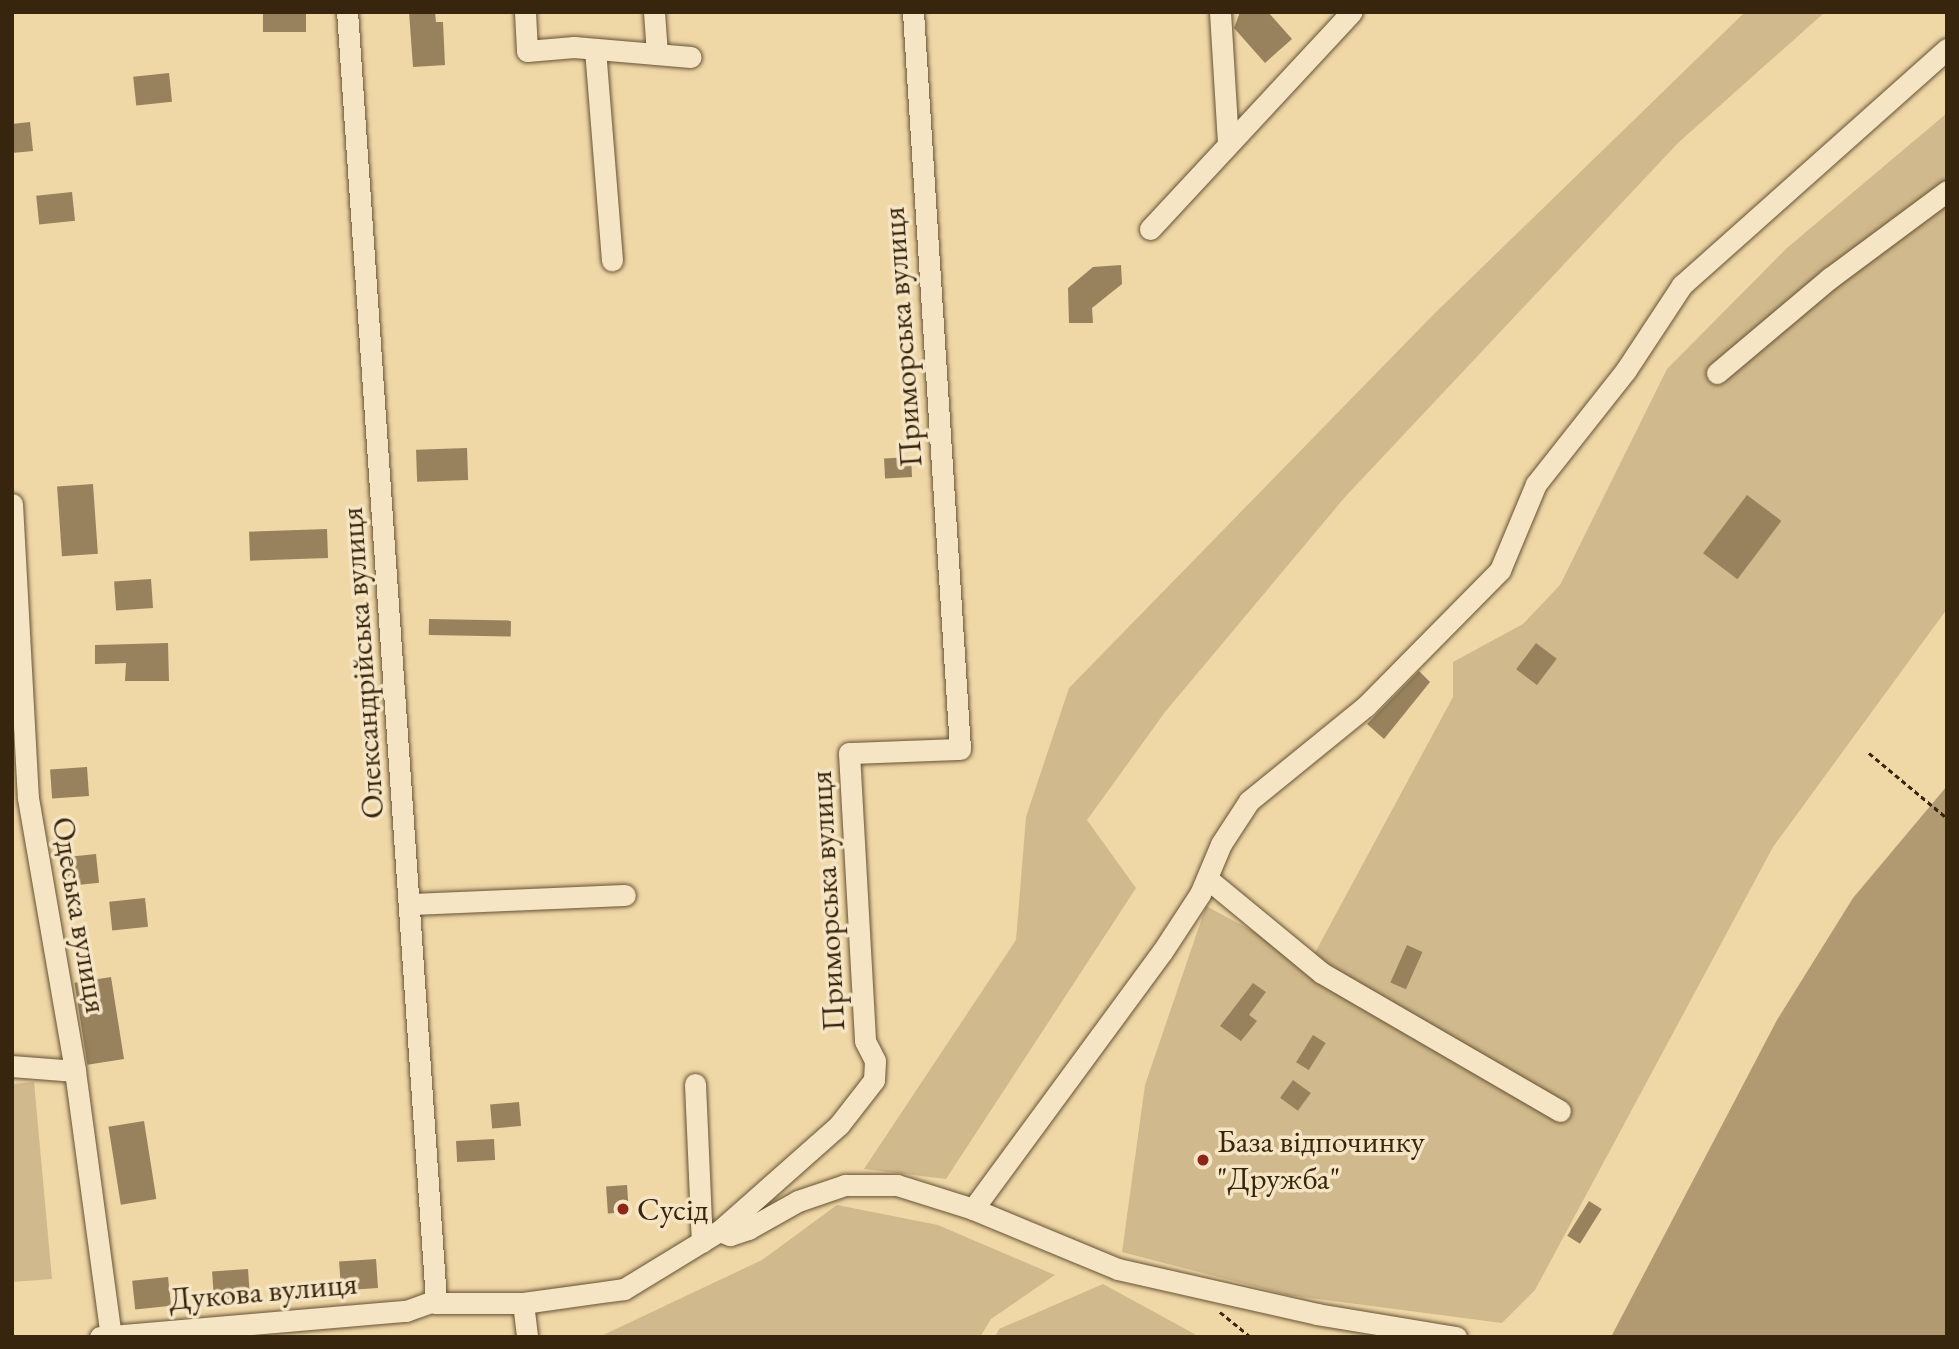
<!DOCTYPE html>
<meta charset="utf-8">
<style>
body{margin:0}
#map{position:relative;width:1959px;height:1349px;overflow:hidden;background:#efd7a6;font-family:"EB Garamond",serif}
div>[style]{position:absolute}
.green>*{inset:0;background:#d0b98c}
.water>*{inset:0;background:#b19a72}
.building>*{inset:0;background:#97825d;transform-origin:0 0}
.path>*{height:2.5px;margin-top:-1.25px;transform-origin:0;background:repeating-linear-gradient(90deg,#38250e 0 5px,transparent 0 8.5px)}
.roads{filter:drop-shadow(0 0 2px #665234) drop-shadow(0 0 2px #665234)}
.minor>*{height:21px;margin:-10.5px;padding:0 10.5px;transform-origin:10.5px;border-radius:10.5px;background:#f5e5c5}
.dots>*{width:19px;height:19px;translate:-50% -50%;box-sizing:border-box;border:4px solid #f5e5c5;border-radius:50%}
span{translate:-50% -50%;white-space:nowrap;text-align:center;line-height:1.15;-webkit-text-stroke:7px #f5e5c5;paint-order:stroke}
.street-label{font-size:32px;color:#38250e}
.poi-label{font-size:32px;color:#38250e}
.left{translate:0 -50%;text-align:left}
.frame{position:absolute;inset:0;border:14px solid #38250e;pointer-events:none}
</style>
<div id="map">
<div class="green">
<i style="clip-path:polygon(1745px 12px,1825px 12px,1678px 143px,1345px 497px,1165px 712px,1087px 820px,1136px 888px,946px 1179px,864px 1169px,1016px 940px,1026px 817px,1069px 688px,1433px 315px)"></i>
<i style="clip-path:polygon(1947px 113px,1947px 609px,1773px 847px,1535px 1290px,1502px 1323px,1287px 1295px,1122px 1252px,1145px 1085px,1206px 906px,1310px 962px,1453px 697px,1453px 662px,1523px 624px,1560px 585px,1667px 369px,1787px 248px)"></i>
<i style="clip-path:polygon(34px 1082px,52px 1279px,12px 1282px,12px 1084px)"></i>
<i style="clip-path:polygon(837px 1205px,938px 1225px,1055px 1275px,991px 1319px,980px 1337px,599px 1337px,762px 1260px)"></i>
<i style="clip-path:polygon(1103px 1284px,1200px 1337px,995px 1337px,999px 1329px)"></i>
</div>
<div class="water">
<i style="clip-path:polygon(1947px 786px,1947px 1337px,1611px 1337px,1777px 1020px,1853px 898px)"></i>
</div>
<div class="building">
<i style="left:263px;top:12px;width:43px;height:20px"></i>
<i style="clip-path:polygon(409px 12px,435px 12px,436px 22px,443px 22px,445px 65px,413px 67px)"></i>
<i style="clip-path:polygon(1240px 12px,1268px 12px,1292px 39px,1265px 63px,1234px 28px)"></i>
<i style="left:169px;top:73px;width:29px;height:36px;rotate:84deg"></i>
<i style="clip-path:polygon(30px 122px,33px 151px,12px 153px,12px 124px)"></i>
<i style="left:72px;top:192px;width:29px;height:36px;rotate:84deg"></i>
<i style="clip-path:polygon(1121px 265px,1122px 284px,1092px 308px,1093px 323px,1069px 323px,1068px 288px,1093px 267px)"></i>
<i style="left:467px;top:448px;width:32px;height:51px;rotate:88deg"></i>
<i style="left:911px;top:457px;width:20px;height:27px;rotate:87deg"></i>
<i style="left:93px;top:484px;width:70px;height:36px;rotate:86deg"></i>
<i style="left:1747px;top:495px;width:43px;height:73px;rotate:37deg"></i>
<i style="left:327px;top:529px;width:29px;height:78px;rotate:88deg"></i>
<i style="left:151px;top:579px;width:29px;height:37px;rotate:86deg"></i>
<i style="left:429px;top:619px;width:82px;height:16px;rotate:1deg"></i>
<i style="clip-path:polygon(168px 643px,169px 681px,125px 681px,126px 663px,95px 664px,95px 645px)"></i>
<i style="left:1536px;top:643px;width:26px;height:33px;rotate:37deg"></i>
<i style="clip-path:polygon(1419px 671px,1430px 682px,1384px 739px,1367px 724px)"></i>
<i style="left:87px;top:767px;width:29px;height:37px;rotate:86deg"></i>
<i style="left:96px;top:854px;width:29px;height:36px;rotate:84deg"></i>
<i style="left:145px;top:898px;width:29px;height:36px;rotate:84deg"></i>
<i style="left:1407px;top:945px;width:17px;height:41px;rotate:24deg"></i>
<i style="left:111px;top:977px;width:83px;height:37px;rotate:81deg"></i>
<i style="clip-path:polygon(1253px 983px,1266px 992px,1249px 1015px,1257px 1021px,1241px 1041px,1220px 1026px)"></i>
<i style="left:1313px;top:1035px;width:15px;height:32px;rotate:32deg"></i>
<i style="left:1293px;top:1080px;width:22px;height:22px;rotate:36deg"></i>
<i style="left:519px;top:1102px;width:24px;height:29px;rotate:85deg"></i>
<i style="left:144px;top:1121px;width:79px;height:36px;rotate:81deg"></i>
<i style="left:494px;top:1139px;width:21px;height:38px;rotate:87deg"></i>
<i style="left:627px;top:1185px;width:27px;height:21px;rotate:86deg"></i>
<i style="left:1589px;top:1201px;width:15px;height:41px;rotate:32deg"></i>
<i style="left:376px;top:1259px;width:29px;height:37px;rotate:86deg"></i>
<i style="left:248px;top:1269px;width:29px;height:36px;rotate:86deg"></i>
<i style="left:168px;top:1277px;width:29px;height:36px;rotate:84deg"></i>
</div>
<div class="path">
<i style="left:1869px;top:753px;width:102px;rotate:39.8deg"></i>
<i style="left:1220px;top:1312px;width:40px;rotate:39deg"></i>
</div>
<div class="roads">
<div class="minor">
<i style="left:525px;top:12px;width:39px;rotate:87deg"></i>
<i style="left:527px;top:51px;width:47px;rotate:-4.9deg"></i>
<i style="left:574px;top:47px;width:117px;rotate:4.9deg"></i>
<i style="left:654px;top:12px;width:42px;rotate:85.9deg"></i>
<i style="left:913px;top:12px;width:738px;rotate:86.35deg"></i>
<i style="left:960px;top:749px;width:111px;rotate:177.9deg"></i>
<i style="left:849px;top:753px;width:288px;rotate:86.8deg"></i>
<i style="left:865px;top:1041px;width:22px;rotate:63deg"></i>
<i style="left:875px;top:1061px;width:19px;rotate:93deg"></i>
<i style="left:874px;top:1080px;width:57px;rotate:127.9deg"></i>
<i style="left:839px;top:1125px;width:160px;rotate:138.5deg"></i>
<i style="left:719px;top:1231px;width:12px;rotate:20deg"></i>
<i style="left:730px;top:1235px;width:19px;rotate:-18deg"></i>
<i style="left:748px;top:1229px;width:57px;rotate:-29.2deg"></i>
<i style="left:798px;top:1201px;width:50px;rotate:-18.8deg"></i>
<i style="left:845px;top:1185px;width:52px"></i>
<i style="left:897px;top:1185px;width:80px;rotate:17.5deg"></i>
<i style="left:973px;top:1209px;width:157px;rotate:22.5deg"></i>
<i style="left:1118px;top:1269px;width:204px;rotate:12.7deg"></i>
<i style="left:1317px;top:1314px;width:141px;rotate:9.4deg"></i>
<i style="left:1220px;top:12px;width:132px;rotate:86.5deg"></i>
<i style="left:595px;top:49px;width:212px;rotate:85.4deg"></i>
<i style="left:1150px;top:229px;width:296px;rotate:-47.1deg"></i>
<i style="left:1717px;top:373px;width:148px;rotate:-40.1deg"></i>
<i style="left:1830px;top:278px;width:146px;rotate:-36.6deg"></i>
<i style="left:12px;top:504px;width:294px;rotate:86.9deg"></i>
<i style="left:28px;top:798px;width:277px;rotate:80.2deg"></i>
<i style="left:75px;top:1071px;width:267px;rotate:82.3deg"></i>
<i style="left:1209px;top:880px;width:146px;rotate:39.5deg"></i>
<i style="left:1322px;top:973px;width:275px;rotate:30.1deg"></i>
<i style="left:411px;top:904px;width:214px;rotate:-2.4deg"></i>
<i style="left:12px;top:1066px;width:63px;rotate:4.5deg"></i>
<i style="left:695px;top:1084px;width:158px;rotate:87.5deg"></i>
<i style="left:973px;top:1209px;width:319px;rotate:-53.7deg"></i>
<i style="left:1162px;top:952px;width:69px;rotate:-56.8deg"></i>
<i style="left:1200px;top:894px;width:54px;rotate:-67.2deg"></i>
<i style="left:1221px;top:844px;width:51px;rotate:-56.9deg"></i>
<i style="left:1249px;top:801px;width:151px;rotate:-39.1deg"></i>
<i style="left:1366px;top:706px;width:191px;rotate:-45.4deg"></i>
<i style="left:1500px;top:570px;width:93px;rotate:-67.3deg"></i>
<i style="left:1536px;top:484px;width:145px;rotate:-51.7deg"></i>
<i style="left:1626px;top:370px;width:102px;rotate:-56.6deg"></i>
<i style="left:1682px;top:285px;width:355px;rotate:-41.7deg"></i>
<i style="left:434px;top:1303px;width:89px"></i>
<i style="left:523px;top:1303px;width:102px;rotate:-7.9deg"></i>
<i style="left:624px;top:1289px;width:111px;rotate:-31.4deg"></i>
<i style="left:523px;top:1303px;width:34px;rotate:83deg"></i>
<i style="left:100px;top:1337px;width:307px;rotate:-4.9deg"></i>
<i style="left:406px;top:1311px;width:32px;rotate:-20deg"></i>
<i style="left:436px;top:1300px;width:1291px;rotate:-93.95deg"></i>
</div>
</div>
<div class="dots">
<i style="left:1203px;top:1160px;background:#8f2418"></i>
<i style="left:623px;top:1209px;background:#8f2418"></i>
</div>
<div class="street-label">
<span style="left:902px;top:337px;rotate:-94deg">Приморська вулиця</span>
<span style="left:362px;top:663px;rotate:-94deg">Олександрійська вулиця</span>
<span style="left:827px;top:901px;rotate:-93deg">Приморська вулиця</span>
<span style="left:80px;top:915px;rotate:80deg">Одеська вулиця</span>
<span style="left:263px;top:1291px;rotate:-5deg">Дукова вулиця</span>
</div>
<div class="poi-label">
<span class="left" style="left:1217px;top:1160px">База відпочинку<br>"Дружба"</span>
<span class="left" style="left:637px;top:1209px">Сусід</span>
</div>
<div class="frame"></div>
</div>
